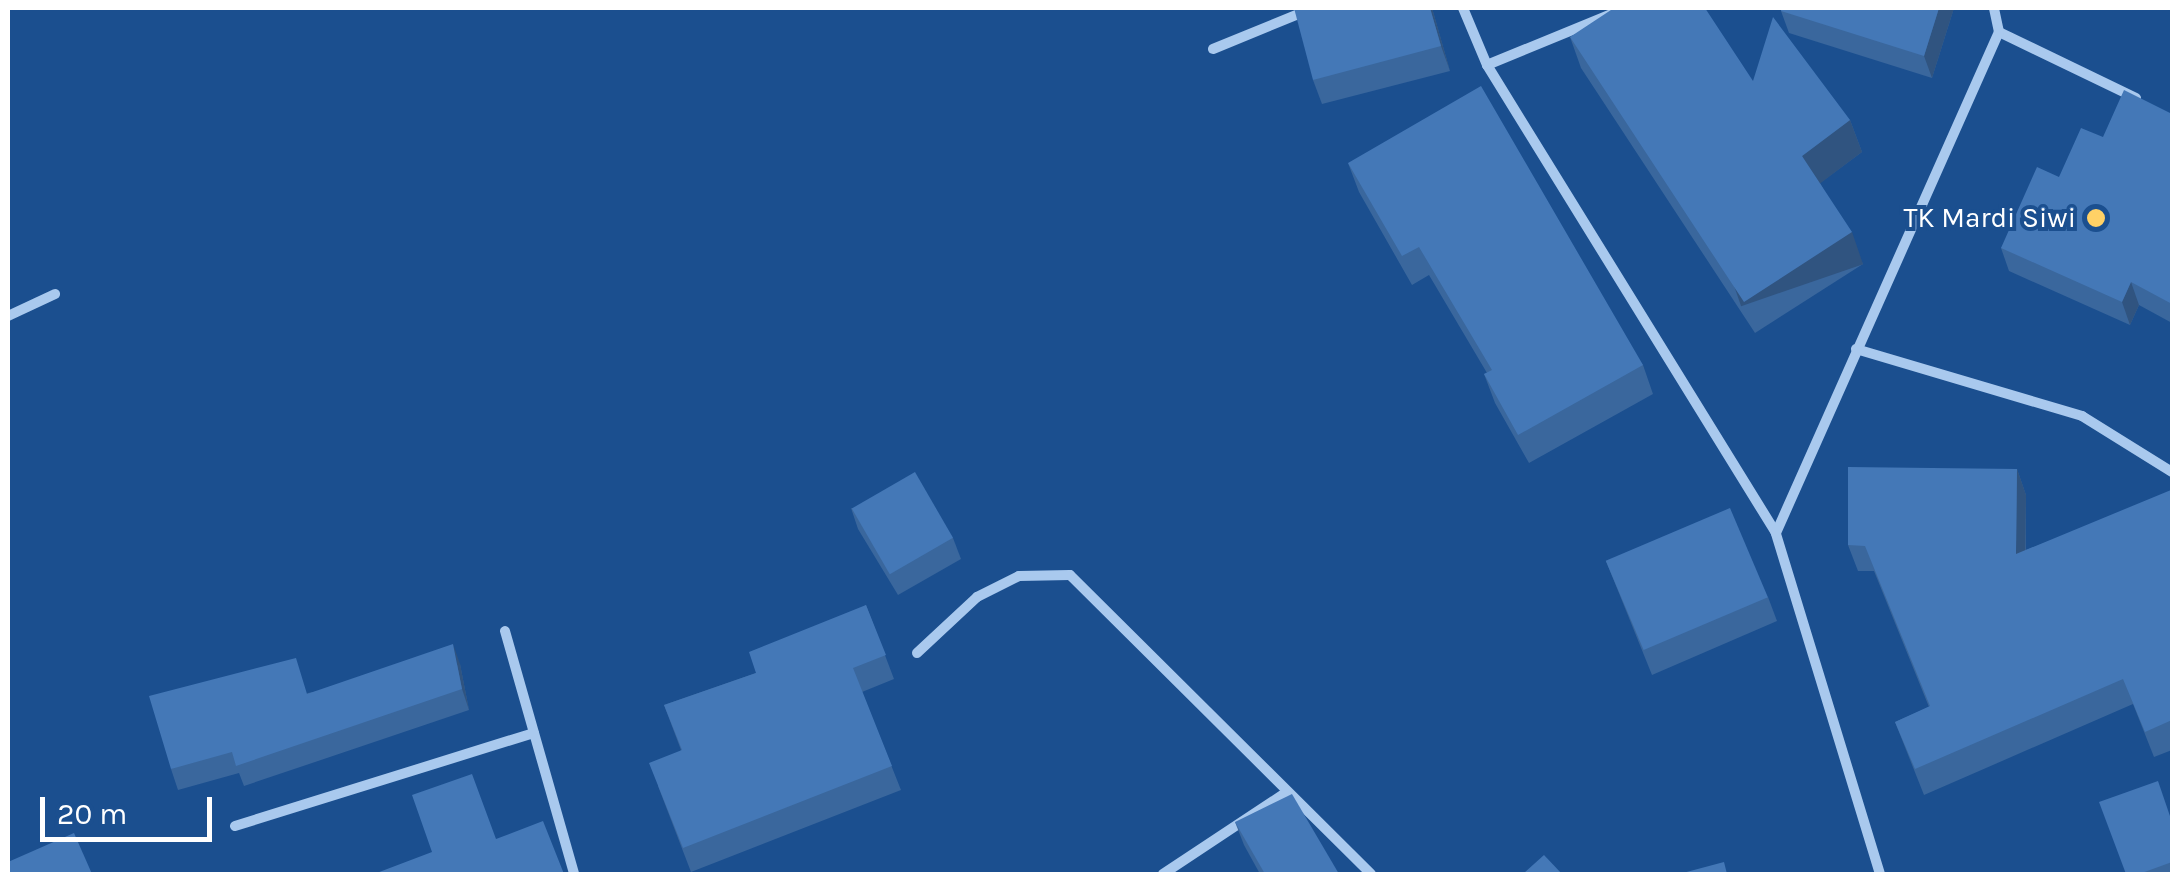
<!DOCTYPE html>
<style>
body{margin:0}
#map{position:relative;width:2180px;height:882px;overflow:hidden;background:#1b4f8f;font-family:Karla,sans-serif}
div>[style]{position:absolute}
.street>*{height:10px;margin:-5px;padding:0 5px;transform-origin:5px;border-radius:5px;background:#a9c9ee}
.wall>*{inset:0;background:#3a679d}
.shaded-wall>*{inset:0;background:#305480;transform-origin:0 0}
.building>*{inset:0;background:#4478b7;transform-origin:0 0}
.dots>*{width:28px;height:28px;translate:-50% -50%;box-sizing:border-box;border:5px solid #1b4f8f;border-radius:50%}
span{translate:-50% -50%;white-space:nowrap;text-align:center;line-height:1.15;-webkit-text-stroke:8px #1b4f8f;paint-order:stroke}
.poi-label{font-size:28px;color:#fff}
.right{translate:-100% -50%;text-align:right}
.frame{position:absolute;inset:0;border:10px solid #fff;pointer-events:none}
.scale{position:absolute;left:40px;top:797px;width:172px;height:45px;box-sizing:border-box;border:5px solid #fff;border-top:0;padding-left:12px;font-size:30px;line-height:35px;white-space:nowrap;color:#fff;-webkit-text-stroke:8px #1b4f8f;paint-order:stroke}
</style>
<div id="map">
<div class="street">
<i style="left:1463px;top:8px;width:62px;rotate:67.2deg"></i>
<i style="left:1487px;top:65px;width:550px;rotate:58.3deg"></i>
<i style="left:1999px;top:32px;width:152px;rotate:25.7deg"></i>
<i style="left:1213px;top:49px;width:108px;rotate:-22.3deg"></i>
<i style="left:1487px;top:65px;width:150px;rotate:-22.3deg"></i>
<i style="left:8px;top:316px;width:52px;rotate:-25.1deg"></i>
<i style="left:1856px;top:349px;width:236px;rotate:16.5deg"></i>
<i style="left:2082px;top:416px;width:106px;rotate:31.9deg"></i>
<i style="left:505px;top:631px;width:253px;rotate:74.1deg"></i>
<i style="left:917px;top:653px;width:82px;rotate:-43deg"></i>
<i style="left:977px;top:597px;width:47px;rotate:-26.6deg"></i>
<i style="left:1019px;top:576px;width:51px;rotate:-1.1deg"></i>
<i style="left:1070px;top:575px;width:424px;rotate:44.8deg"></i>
<i style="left:235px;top:826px;width:313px;rotate:-17.3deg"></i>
<i style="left:1163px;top:874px;width:149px;rotate:-33.5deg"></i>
<i style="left:1880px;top:874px;width:357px;rotate:-107deg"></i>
<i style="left:1776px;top:533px;width:548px;rotate:-66.01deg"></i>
<i style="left:1999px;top:32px;width:25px;rotate:-102deg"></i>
</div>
<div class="wall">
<i style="clip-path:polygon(1432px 8px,1450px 71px,1322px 104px,1313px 80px)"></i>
<i style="clip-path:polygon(1782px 8px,1954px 8px,1932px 78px,1789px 33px,1781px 11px)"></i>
<i style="clip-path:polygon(1570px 37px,1753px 81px,1850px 120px,1862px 152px,1820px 183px,1863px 264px,1755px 333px,1581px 68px)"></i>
<i style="clip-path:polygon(2172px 114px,2172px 323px,2139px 305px,2130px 325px,2009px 271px,2001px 248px,2059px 177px,2103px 137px)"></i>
<i style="clip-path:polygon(1348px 163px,1643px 365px,1653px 394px,1529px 463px,1495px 403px,1484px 374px,1487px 373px,1429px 275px,1412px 285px,1359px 192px)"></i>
<i style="clip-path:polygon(2017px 469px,2026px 495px,2026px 550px,2172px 493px,2172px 750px,2154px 757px,2133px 704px,1924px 795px,1895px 722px,1929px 707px,1874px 571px,1858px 571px,1848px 545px)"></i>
<i style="clip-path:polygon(851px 508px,953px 538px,961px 559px,898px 595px,858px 529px)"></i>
<i style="clip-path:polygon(1606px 561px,1768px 597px,1777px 621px,1652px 675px)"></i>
<i style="clip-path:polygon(866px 605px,894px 679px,862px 692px,901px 790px,691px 872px,658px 786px,681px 750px,664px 705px,756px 673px)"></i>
<i style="clip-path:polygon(460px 664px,469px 710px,244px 786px,239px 773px,178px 790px,171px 769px,308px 693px)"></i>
<i style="clip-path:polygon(1235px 822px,1339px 874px,1260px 874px,1244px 845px)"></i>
<i style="clip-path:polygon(2172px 822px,2172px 874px,2126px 874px)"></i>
</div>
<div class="shaded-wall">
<i style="clip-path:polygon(1430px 8px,1432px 8px,1450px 71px,1441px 46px)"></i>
<i style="clip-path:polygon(1939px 8px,1954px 8px,1932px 78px,1924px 56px)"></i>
<i style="clip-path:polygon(1850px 120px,1862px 152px,1814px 188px,1802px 156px)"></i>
<i style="left:1852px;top:232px;width:34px;height:129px;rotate:71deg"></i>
<i style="clip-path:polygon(2131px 282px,2139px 305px,2130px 325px,2122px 302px)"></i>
<i style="clip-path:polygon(2017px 469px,2026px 495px,2025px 579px,2016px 554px)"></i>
<i style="clip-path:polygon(453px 644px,460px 664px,469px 710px,462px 689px)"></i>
</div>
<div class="building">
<i style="clip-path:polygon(1294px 8px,1430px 8px,1441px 46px,1313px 80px)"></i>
<i style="clip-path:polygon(1614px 8px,1705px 8px,1753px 81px,1773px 17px,1850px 120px,1802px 156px,1852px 232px,1744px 302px,1570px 37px)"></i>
<i style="clip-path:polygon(1782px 8px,1939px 8px,1924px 56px,1781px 11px)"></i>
<i style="clip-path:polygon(1481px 86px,1643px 365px,1518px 435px,1484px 374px,1492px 370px,1419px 247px,1402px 256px,1348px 163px)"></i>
<i style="clip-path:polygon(2124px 90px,2172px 114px,2172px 304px,2131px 282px,2122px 302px,2001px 248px,2037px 167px,2059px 177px,2081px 128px,2103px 137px)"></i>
<i style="clip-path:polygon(1848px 467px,2017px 469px,2016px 554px,2171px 490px,2172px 493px,2172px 720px,2145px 732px,2123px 679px,1915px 769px,1895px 722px,1930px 706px,1865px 546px,1848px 545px)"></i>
<i style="left:915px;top:472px;width:76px;height:73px;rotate:60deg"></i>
<i style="left:1730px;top:508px;width:97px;height:135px;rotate:67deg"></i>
<i style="clip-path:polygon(866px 605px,886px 655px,853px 668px,892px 766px,683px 848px,649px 763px,682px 750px,664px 705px,756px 673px,749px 652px)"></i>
<i style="clip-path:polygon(453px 644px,462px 689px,236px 766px,232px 752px,171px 769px,149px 696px,296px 658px,307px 694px)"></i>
<i style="clip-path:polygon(472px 774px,496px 839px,543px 821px,564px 874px,374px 874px,432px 852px,412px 795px)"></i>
<i style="clip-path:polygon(2158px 781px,2172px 822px,2172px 862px,2139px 874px,2126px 874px,2099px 802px)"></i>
<i style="clip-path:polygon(1292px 794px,1339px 874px,1265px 874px,1235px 822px)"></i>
<i style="clip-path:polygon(74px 833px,92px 874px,8px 874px,8px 862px)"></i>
<i style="clip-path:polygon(1544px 855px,1562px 874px,1523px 874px)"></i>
<i style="clip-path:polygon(1724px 862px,1727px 874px,1679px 874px)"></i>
</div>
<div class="dots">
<i style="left:2096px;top:218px;background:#ffd166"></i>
</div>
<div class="poi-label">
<span class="right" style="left:2076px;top:218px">TK Mardi Siwi</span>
</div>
<div class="frame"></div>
<div class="scale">20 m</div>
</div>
